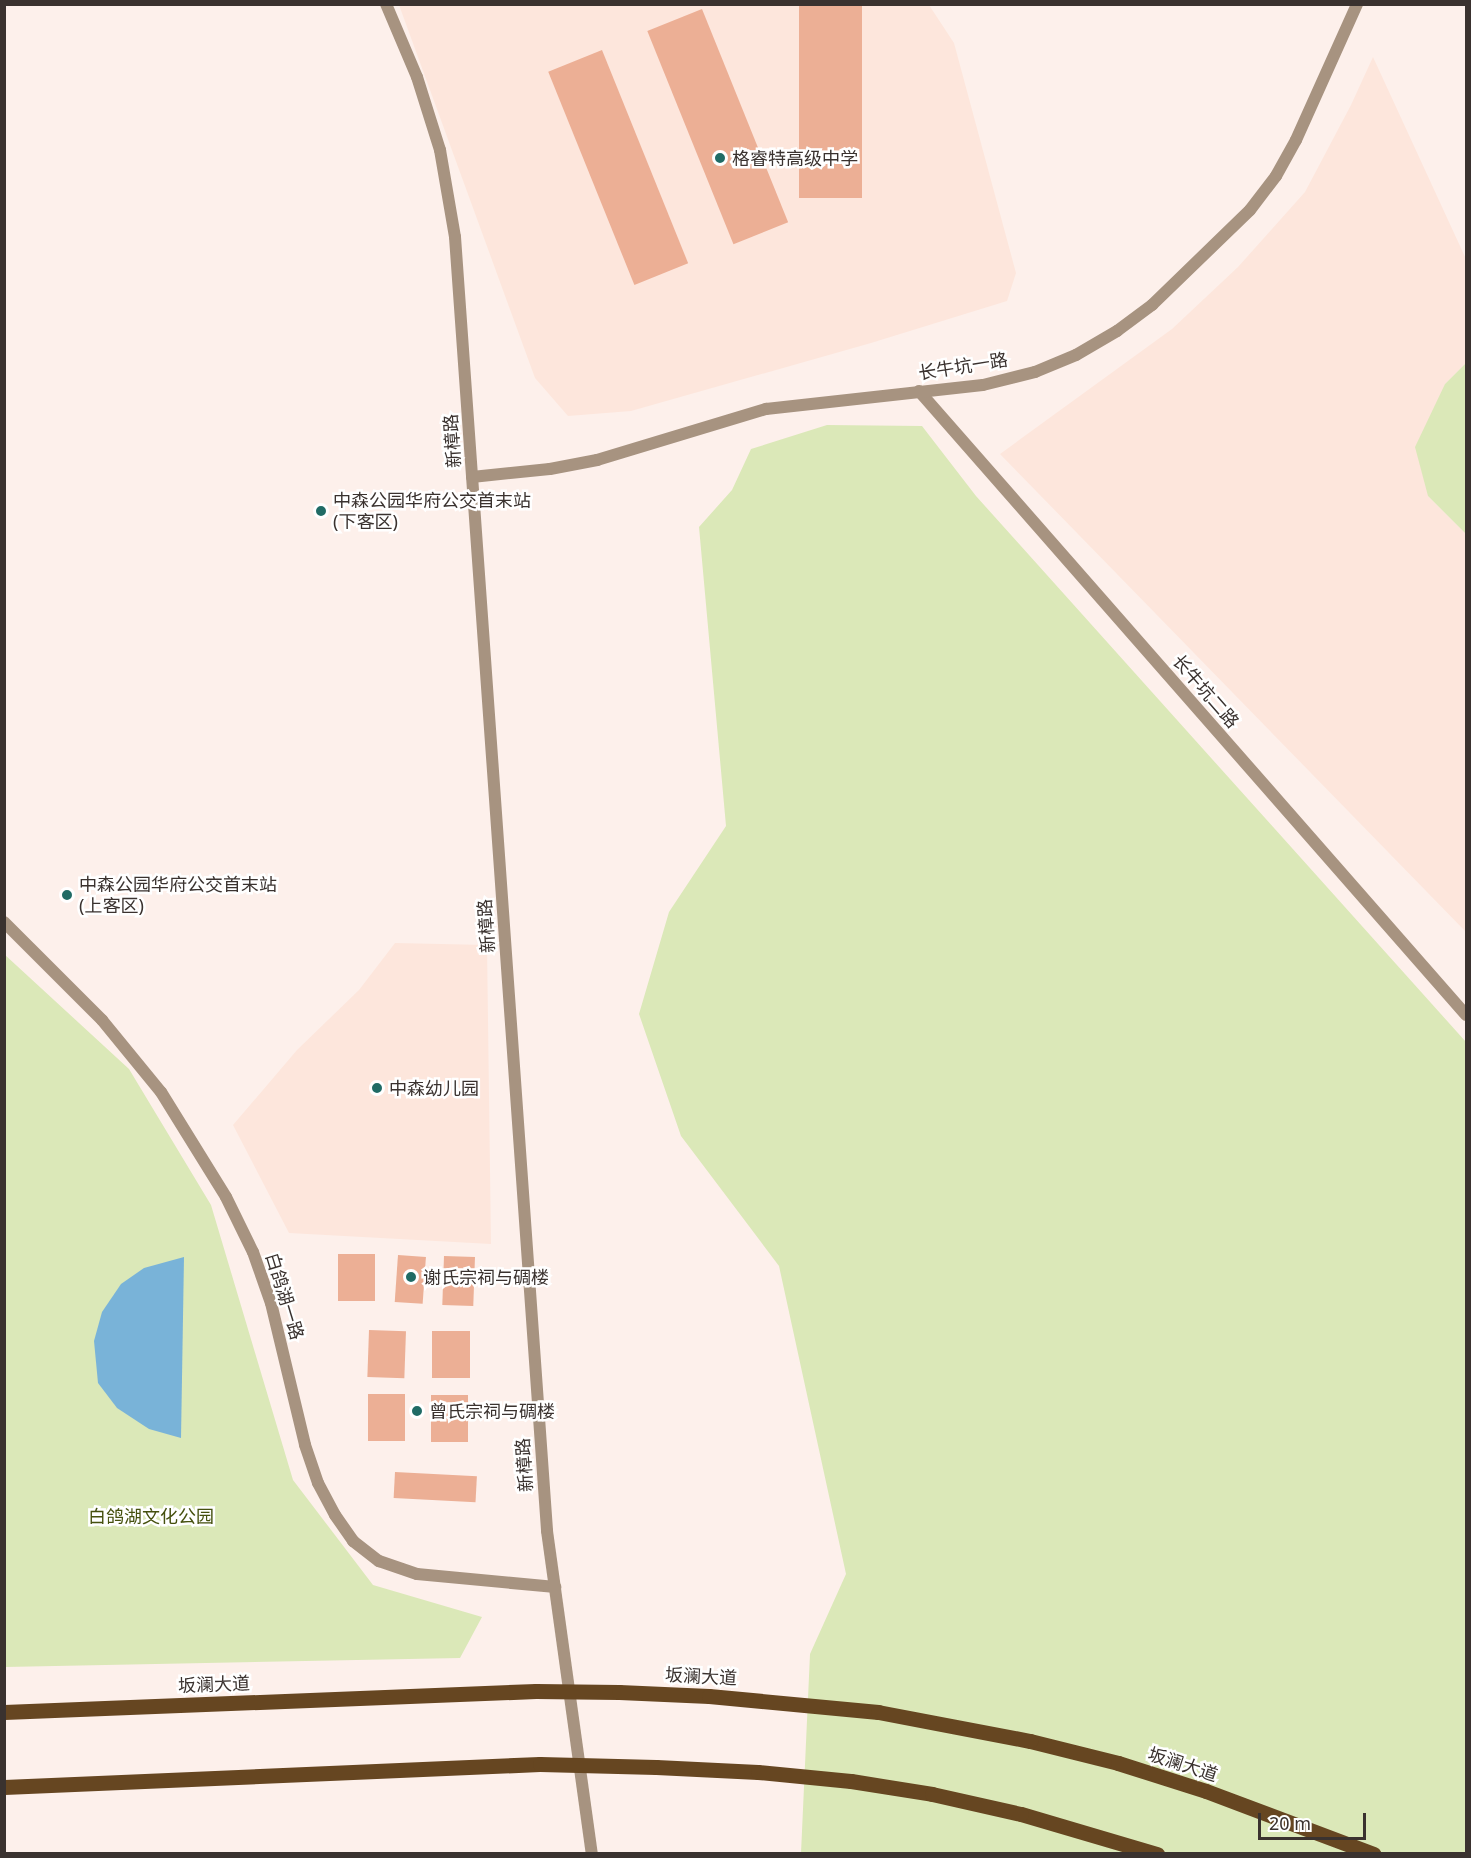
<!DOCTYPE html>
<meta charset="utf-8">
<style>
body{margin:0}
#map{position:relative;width:1471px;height:1858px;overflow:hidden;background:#fdf0eb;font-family:"Noto Sans","Noto Sans SC",sans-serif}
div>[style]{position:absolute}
.built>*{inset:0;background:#fde6dc}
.green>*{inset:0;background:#dbe8b8}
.water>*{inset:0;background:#79b3d8}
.building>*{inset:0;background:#ecaf95;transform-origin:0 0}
.service>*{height:12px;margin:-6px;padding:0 6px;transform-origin:6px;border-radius:6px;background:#a79380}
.minor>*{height:12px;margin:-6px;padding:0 6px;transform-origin:6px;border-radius:6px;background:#a79380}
.primary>*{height:15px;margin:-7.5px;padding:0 7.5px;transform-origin:7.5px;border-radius:7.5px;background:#664621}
.primary-bridge>*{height:15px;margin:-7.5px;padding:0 7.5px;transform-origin:7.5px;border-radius:7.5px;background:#664621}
.dots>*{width:16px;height:16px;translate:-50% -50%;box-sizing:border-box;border:3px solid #fff;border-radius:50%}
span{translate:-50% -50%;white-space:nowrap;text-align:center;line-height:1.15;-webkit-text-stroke:5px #fff;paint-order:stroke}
.poi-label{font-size:18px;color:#3a322f}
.left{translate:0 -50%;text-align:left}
.street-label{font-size:18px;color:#3a322f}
.park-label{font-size:18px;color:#45500e}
.frame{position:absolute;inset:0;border:6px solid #3a322f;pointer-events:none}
.scale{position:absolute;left:1258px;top:1813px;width:108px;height:27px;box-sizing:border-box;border:3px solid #3a322f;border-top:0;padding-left:8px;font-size:18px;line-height:21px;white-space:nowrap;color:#3a322f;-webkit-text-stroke:4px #fff;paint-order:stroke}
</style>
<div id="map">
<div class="built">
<i style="clip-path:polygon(399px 5px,929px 5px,954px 43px,1016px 273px,1007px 301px,871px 343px,631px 411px,568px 416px,535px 378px)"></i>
<i style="clip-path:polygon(1373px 57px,1466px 259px,1466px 363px,1445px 384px,1428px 496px,1466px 534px,1466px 932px,1000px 454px,1172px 329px,1238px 267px,1305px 192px,1351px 105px)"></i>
<i style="clip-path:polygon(395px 943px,487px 945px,491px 1244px,289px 1233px,233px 1125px,297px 1050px,359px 990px)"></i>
</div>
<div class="green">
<i style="clip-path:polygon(1466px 363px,1466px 534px,1428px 496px,1415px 447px,1445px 384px)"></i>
<i style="clip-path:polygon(827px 425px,922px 426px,976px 496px,1466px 1042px,1466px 1853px,801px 1853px,810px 1654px,846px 1574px,779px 1266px,681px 1136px,639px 1014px,669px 912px,726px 826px,699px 527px,732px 490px,751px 449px)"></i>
<i style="clip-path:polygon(4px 954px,129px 1069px,211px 1205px,293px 1480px,373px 1585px,482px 1617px,460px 1658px,5px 1667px)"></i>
</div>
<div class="water">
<i style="clip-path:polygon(184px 1257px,181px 1438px,149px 1429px,117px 1408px,98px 1383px,94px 1341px,102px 1312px,121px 1284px,144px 1268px)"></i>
</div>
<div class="building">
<i style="left:799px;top:4px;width:63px;height:194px"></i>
<i style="left:702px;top:9px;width:230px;height:59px;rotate:68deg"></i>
<i style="left:602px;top:50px;width:230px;height:58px;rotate:68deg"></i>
<i style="left:375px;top:1254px;width:47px;height:37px;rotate:90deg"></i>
<i style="left:398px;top:1255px;width:28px;height:47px;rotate:4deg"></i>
<i style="left:444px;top:1256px;width:31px;height:49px;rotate:2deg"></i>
<i style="left:369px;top:1330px;width:37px;height:47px;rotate:2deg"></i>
<i style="left:432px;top:1331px;width:38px;height:47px"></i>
<i style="left:368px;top:1394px;width:37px;height:47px"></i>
<i style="left:431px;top:1395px;width:37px;height:47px"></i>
<i style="left:395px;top:1472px;width:82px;height:26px;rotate:3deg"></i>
</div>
<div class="service">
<i style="left:919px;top:391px;width:830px;rotate:48.76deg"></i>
<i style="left:4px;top:922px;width:139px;rotate:45deg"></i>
<i style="left:102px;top:1020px;width:93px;rotate:50.7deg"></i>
<i style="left:161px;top:1092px;width:123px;rotate:58.2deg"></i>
<i style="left:226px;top:1197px;width:61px;rotate:63.9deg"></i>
<i style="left:253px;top:1252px;width:54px;rotate:70.6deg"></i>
<i style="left:271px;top:1303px;width:146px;rotate:76.5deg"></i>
<i style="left:305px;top:1445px;width:40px;rotate:71.1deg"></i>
<i style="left:318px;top:1483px;width:36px;rotate:62deg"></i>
<i style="left:335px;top:1515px;width:32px;rotate:55deg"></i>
<i style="left:353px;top:1541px;width:33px;rotate:38deg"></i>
<i style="left:379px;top:1561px;width:40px;rotate:18.9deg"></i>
<i style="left:417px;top:1574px;width:139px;rotate:5.4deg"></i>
</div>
<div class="minor">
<i style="left:386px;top:4px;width:79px;rotate:67deg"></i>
<i style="left:417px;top:77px;width:77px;rotate:72.5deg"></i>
<i style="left:440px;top:150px;width:88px;rotate:80.2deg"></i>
<i style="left:455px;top:237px;width:1297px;rotate:85.93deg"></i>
<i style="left:547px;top:1531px;width:326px;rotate:82.1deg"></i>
<i style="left:472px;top:477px;width:78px;rotate:-5.9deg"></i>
<i style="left:550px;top:469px;width:48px;rotate:-10.8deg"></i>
<i style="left:597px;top:460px;width:177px;rotate:-16.8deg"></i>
<i style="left:766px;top:409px;width:218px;rotate:-6.3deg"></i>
<i style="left:983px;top:385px;width:54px;rotate:-14deg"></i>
<i style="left:1035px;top:372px;width:44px;rotate:-22.5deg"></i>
<i style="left:1076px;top:355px;width:48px;rotate:-30.3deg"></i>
<i style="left:1117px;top:331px;width:44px;rotate:-36.6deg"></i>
<i style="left:1152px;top:305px;width:136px;rotate:-44.1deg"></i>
<i style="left:1250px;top:210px;width:43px;rotate:-52.6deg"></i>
<i style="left:1276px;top:176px;width:41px;rotate:-60.9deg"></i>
<i style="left:1296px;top:140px;width:149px;rotate:-65.8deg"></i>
</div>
<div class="primary">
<i style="left:1030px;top:1741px;width:91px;rotate:14deg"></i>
<i style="left:1118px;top:1763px;width:92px;rotate:17.7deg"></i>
<i style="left:1206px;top:1791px;width:179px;rotate:20.6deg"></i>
<i style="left:1021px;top:1814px;width:142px;rotate:16.4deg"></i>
</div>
<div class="primary-bridge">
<i style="left:4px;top:1712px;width:532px;rotate:-2.26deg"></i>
<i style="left:536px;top:1691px;width:83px;rotate:0.7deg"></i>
<i style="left:619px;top:1692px;width:90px;rotate:2.5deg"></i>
<i style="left:709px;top:1696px;width:170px;rotate:5.4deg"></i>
<i style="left:878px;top:1712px;width:155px;rotate:10.8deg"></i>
<i style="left:4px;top:1787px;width:536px;rotate:-2.46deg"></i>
<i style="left:540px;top:1764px;width:116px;rotate:1.5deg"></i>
<i style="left:656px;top:1767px;width:102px;rotate:2.8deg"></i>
<i style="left:758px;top:1772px;width:93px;rotate:5.5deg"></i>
<i style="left:851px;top:1781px;width:82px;rotate:9.1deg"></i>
<i style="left:932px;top:1794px;width:91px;rotate:12.7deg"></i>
</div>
<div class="dots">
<i style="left:720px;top:158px;background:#206b65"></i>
<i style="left:321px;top:511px;background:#206b65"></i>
<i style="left:67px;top:895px;background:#206b65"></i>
<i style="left:377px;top:1088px;background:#206b65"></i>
<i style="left:411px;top:1277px;background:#206b65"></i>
<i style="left:417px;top:1411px;background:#206b65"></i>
</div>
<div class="poi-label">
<span class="left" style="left:732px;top:158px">格睿特高级中学</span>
<span class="left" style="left:333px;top:511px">中森公园华府公交首末站<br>(下客区)</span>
<span class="left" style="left:79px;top:895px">中森公园华府公交首末站<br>(上客区)</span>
<span class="left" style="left:389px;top:1088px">中森幼儿园</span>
<span class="left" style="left:423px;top:1277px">谢氏宗祠与碉楼</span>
<span class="left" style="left:429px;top:1411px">曾氏宗祠与碉楼</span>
</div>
<div class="street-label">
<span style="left:963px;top:366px;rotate:-9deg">长牛坑一路</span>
<span style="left:452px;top:441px;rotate:-94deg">新樟路</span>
<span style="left:1206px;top:691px;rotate:49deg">长牛坑二路</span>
<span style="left:486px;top:926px;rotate:-94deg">新樟路</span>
<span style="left:285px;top:1296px;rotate:73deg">白鸽湖一路</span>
<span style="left:524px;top:1465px;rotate:-94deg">新樟路</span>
<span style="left:701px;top:1676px;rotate:3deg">坂澜大道</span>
<span style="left:214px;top:1684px;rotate:-2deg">坂澜大道</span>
<span style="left:1183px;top:1764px;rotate:18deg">坂澜大道</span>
</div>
<div class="park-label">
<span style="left:151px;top:1516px">白鸽湖文化公园</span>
</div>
<div class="frame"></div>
<div class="scale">20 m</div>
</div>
